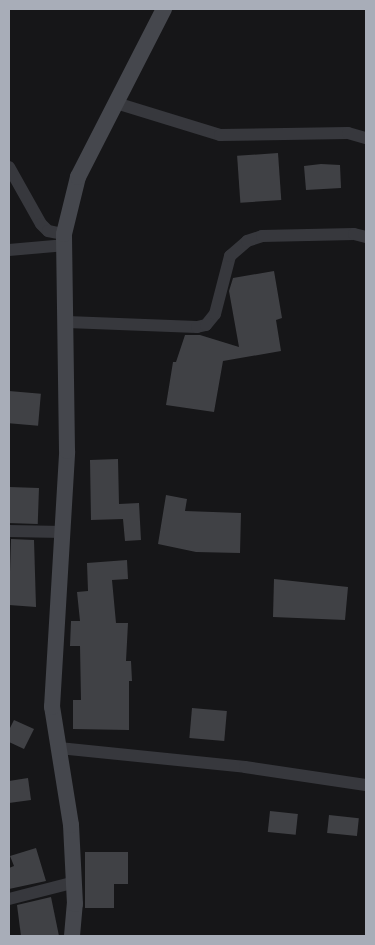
<!DOCTYPE html>
<style>
body{margin:0}
#map{position:relative;width:375px;height:945px;overflow:hidden;background:#161618;font-family:Quicksand,sans-serif}
div>[style]{position:absolute}
.building>*{inset:0;background:#404145;transform-origin:0 0}
.street>*{height:12px;margin:-6px;padding:0 6px;transform-origin:6px;border-radius:6px;background:#37383d}
.secondary>*{height:16px;margin:-8px;padding:0 8px;transform-origin:8px;border-radius:8px;background:#45474d}
span{translate:-50% -50%;white-space:nowrap;text-align:center;line-height:1.15;-webkit-text-stroke:4px #111113;paint-order:stroke}
.frame{position:absolute;inset:0;border:10px solid #a8adb8;pointer-events:none}
</style>
<div id="map">
<div class="building">
<i style="left:278px;top:153px;width:47px;height:41px;rotate:86deg"></i>
<i style="clip-path:polygon(321px 164px,340px 165px,341px 188px,306px 190px,304px 166px)"></i>
<i style="clip-path:polygon(274px 271px,282px 318px,276px 320px,281px 351px,223px 361px,214px 412px,166px 405px,173px 362px,176px 362px,185px 335px,200px 335px,239px 347px,229px 291px,233px 278px)"></i>
<i style="left:9px;top:391px;width:32px;height:32px;rotate:5deg"></i>
<i style="clip-path:polygon(118px 459px,119px 504px,139px 503px,141px 540px,125px 541px,123px 519px,91px 520px,90px 460px)"></i>
<i style="left:9px;top:487px;width:30px;height:36px;rotate:2deg"></i>
<i style="clip-path:polygon(166px 495px,187px 499px,185px 511px,241px 513px,240px 553px,196px 552px,158px 544px)"></i>
<i style="clip-path:polygon(11px 539px,34px 540px,36px 607px,9px 605px)"></i>
<i style="clip-path:polygon(127px 560px,128px 579px,112px 580px,116px 623px,128px 623px,126px 661px,131px 661px,132px 681px,129px 681px,129px 730px,73px 729px,73px 700px,81px 700px,80px 646px,70px 646px,71px 621px,80px 621px,77px 592px,88px 591px,87px 563px)"></i>
<i style="clip-path:polygon(274px 579px,348px 587px,345px 620px,273px 617px)"></i>
<i style="left:192px;top:708px;width:35px;height:30px;rotate:5deg"></i>
<i style="clip-path:polygon(14px 720px,34px 729px,24px 749px,9px 742px,9px 730px)"></i>
<i style="clip-path:polygon(28px 778px,31px 800px,9px 803px,9px 781px)"></i>
<i style="left:270px;top:811px;width:28px;height:21px;rotate:6deg"></i>
<i style="left:329px;top:815px;width:30px;height:18px;rotate:6deg"></i>
<i style="clip-path:polygon(36px 848px,46px 881px,9px 889px,9px 868px,14px 866px,10px 856px)"></i>
<i style="clip-path:polygon(85px 852px,128px 852px,128px 884px,114px 884px,114px 908px,85px 908px)"></i>
<i style="clip-path:polygon(51px 897px,59px 936px,21px 936px,17px 905px)"></i>
</div>
<div class="street">
<i style="left:116px;top:103px;width:109px;rotate:17.1deg"></i>
<i style="left:220px;top:135px;width:128px;rotate:-0.9deg"></i>
<i style="left:348px;top:133px;width:19px;rotate:16deg"></i>
<i style="left:9px;top:167px;width:65px;rotate:60.7deg"></i>
<i style="left:41px;top:224px;width:10px;rotate:45deg"></i>
<i style="left:48px;top:231px;width:16px;rotate:11deg"></i>
<i style="left:9px;top:250px;width:57px;rotate:-5deg"></i>
<i style="left:67px;top:322px;width:130px;rotate:2.2deg"></i>
<i style="left:197px;top:327px;width:9px;rotate:-13deg"></i>
<i style="left:206px;top:325px;width:14px;rotate:-51deg"></i>
<i style="left:215px;top:314px;width:60px;rotate:-75.5deg"></i>
<i style="left:230px;top:256px;width:23px;rotate:-41deg"></i>
<i style="left:247px;top:241px;width:16px;rotate:-18deg"></i>
<i style="left:262px;top:236px;width:92px;rotate:-1.2deg"></i>
<i style="left:354px;top:234px;width:12px;rotate:14deg"></i>
<i style="left:9px;top:531px;width:54px;rotate:1.1deg"></i>
<i style="left:59px;top:748px;width:187px;rotate:5.8deg"></i>
<i style="left:245px;top:767px;width:122px;rotate:8.5deg"></i>
<i style="left:9px;top:899px;width:68px;rotate:-14.4deg"></i>
</div>
<div class="secondary">
<i style="left:72px;top:936px;width:32px;rotate:-85deg"></i>
<i style="left:75px;top:904px;width:79px;rotate:-92.9deg"></i>
<i style="left:71px;top:825px;width:120px;rotate:-99.1deg"></i>
<i style="left:52px;top:707px;width:256px;rotate:-86.6deg"></i>
<i style="left:67px;top:451px;width:217px;rotate:-90.8deg"></i>
<i style="left:64px;top:234px;width:59px;rotate:-76.2deg"></i>
<i style="left:78px;top:177px;width:189px;rotate:-62.9deg"></i>
</div>
<div class="frame"></div>
</div>
